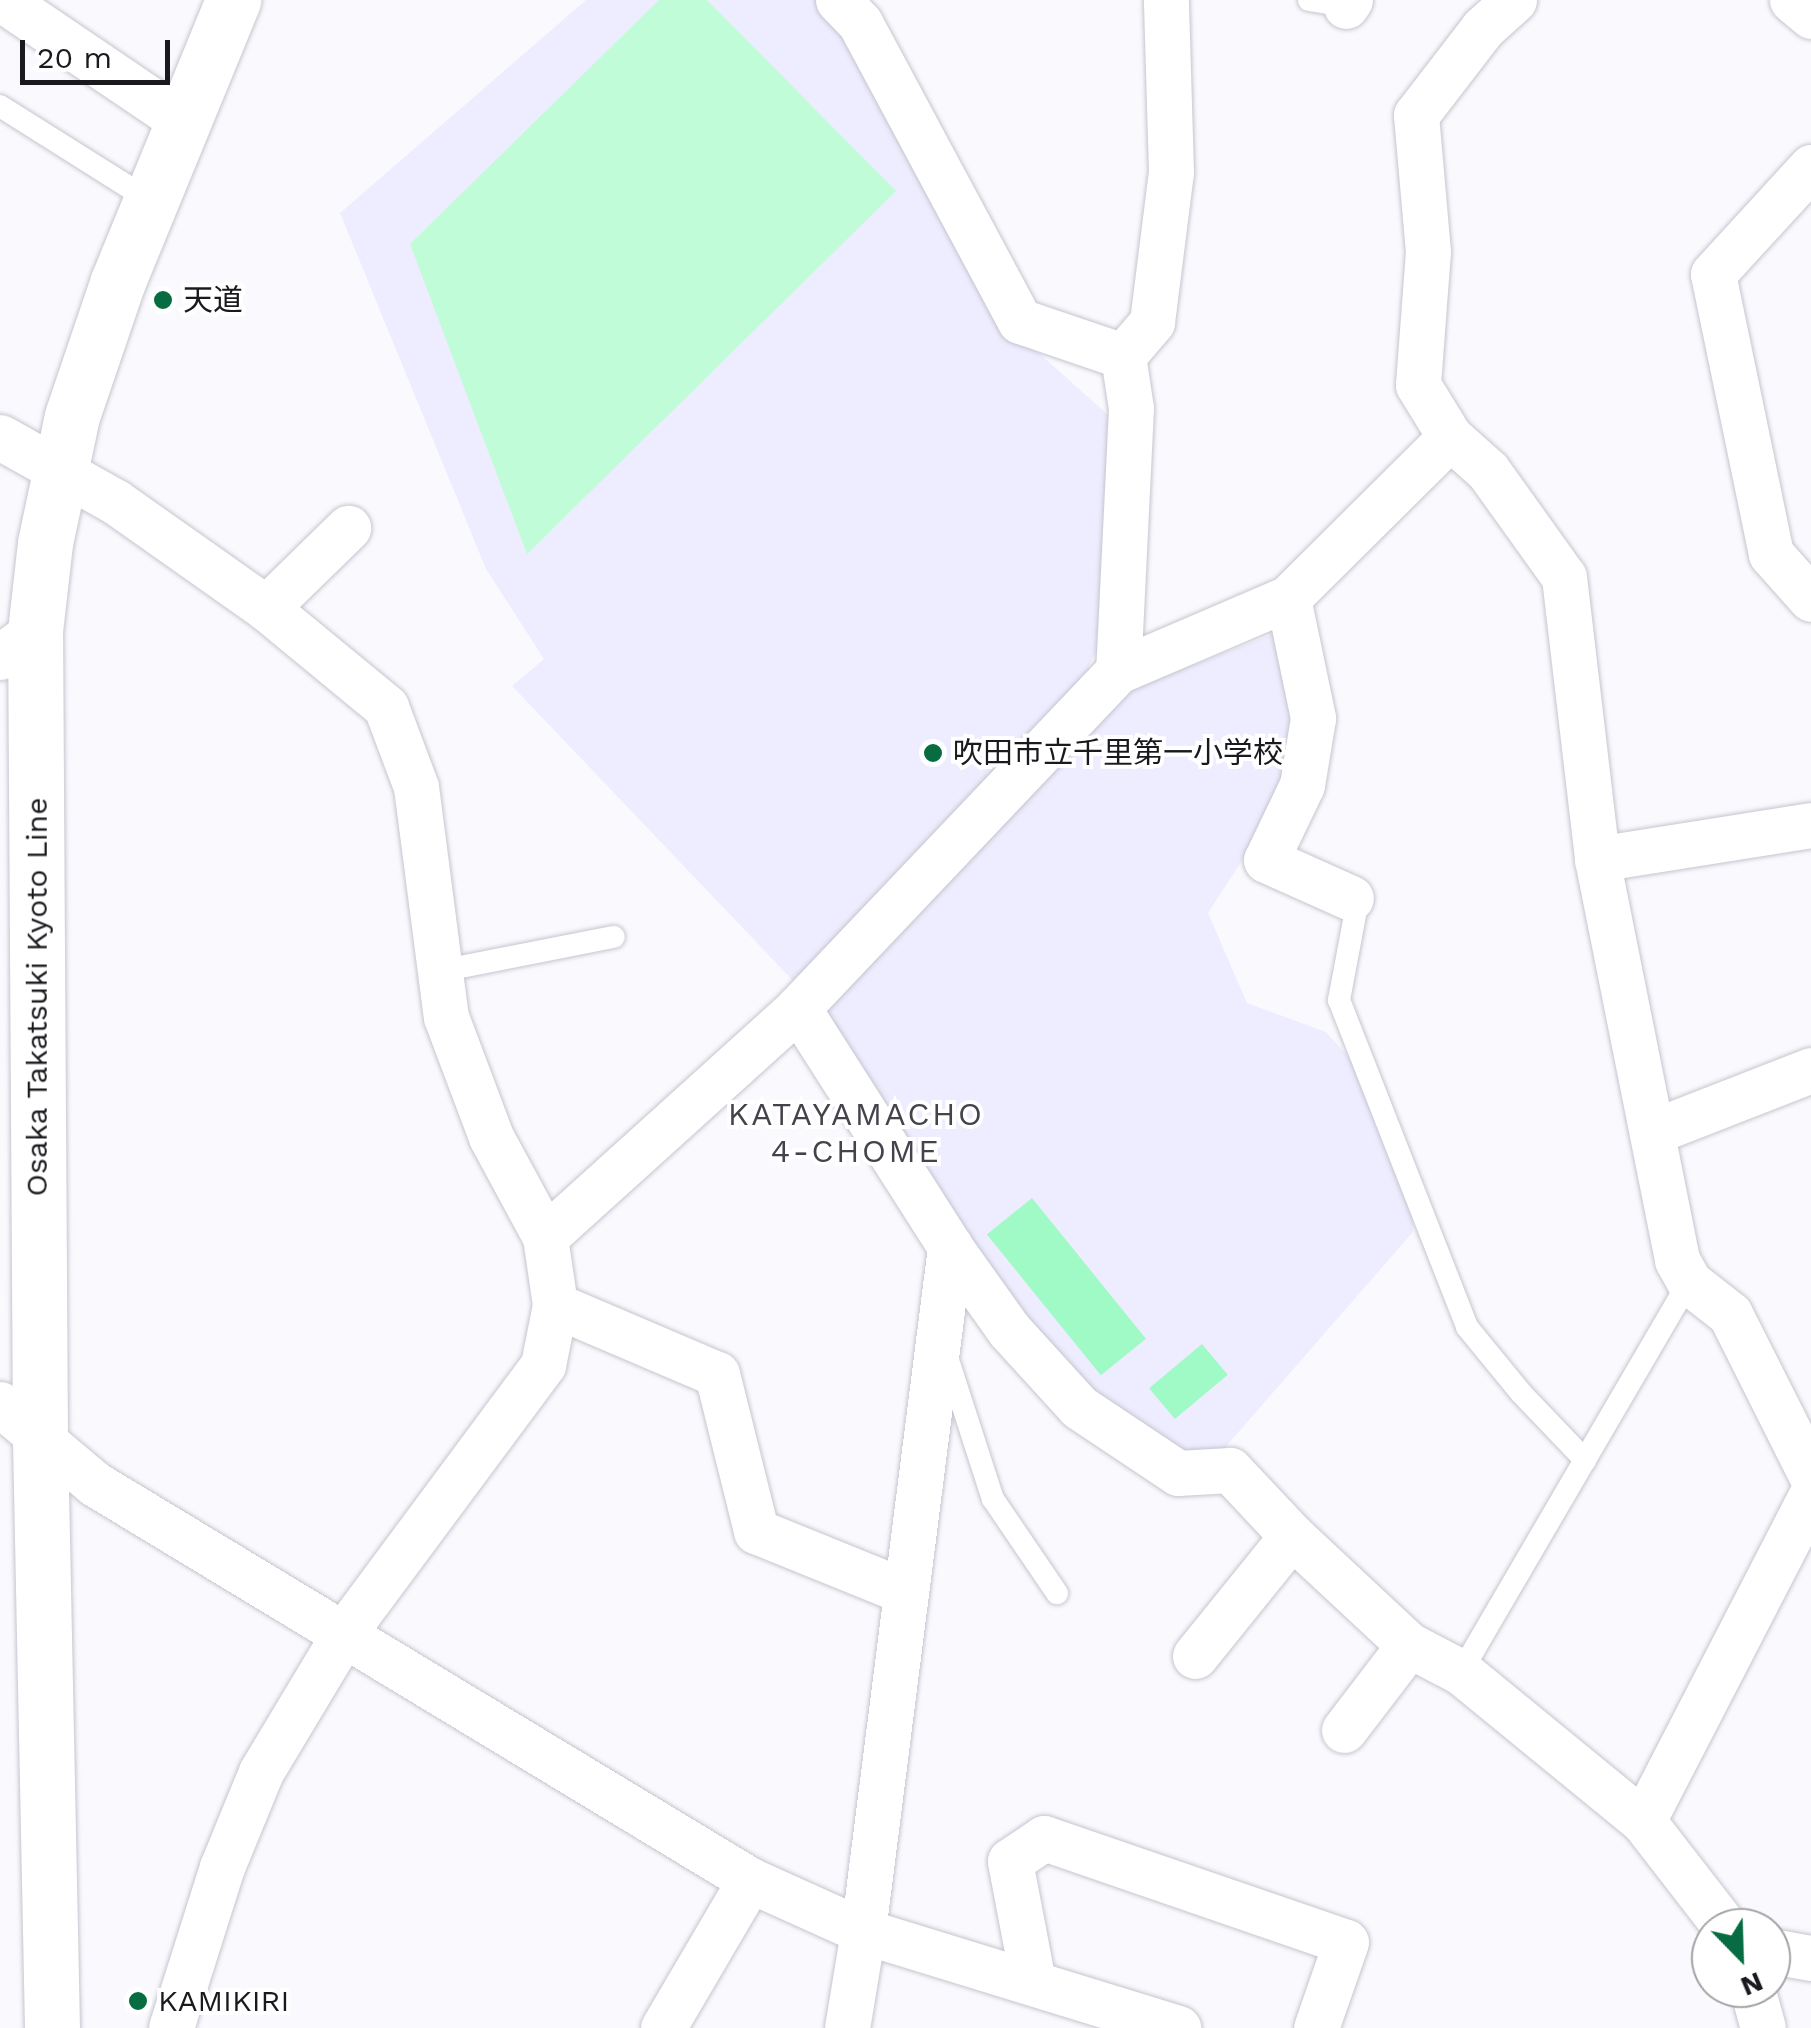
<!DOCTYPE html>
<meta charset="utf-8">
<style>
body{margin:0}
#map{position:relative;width:1811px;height:2028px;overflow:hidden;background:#fafafe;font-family:"Work Sans","Noto Sans JP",sans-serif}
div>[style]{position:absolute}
.built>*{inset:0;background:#ededff}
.green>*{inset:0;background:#bffcd7}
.water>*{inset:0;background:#9ffac5;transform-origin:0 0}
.roads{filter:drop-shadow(0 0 2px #c5c5cf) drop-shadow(0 0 2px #c5c5cf)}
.lane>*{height:22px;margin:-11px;padding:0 11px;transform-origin:11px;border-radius:11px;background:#fff}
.street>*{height:45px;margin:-22.5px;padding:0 22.5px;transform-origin:22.5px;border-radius:22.5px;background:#fff}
.primary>*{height:55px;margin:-27.5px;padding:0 27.5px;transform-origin:27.5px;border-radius:27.5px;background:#fff}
.dots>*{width:28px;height:28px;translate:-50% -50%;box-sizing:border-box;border:5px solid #fff;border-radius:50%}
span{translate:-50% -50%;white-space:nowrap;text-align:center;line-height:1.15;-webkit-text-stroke:8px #fff;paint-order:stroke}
.poi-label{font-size:30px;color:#1a1a1e}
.left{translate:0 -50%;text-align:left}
.street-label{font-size:30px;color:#1a1a1e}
.neighbourhood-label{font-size:32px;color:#43434b;letter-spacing:2.5px}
.north{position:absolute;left:1691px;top:1908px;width:100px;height:100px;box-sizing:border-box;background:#fff;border:2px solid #a3a3a5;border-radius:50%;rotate:157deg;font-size:28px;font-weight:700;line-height:40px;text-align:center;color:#1a1a1e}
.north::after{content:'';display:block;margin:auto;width:35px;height:45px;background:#076c41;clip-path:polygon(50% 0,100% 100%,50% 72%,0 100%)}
.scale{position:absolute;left:20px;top:40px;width:150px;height:45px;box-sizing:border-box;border:5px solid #1a1a1e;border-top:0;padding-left:12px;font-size:30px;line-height:35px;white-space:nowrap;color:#1a1a1e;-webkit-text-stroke:8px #fff;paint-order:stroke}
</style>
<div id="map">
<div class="built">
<i style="clip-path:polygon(586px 0,815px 0,849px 33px,1013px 330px,1115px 421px,1110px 626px,1088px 667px,1118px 694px,1281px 631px,1294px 726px,1285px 780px,1258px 836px,1208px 913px,1247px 1003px,1326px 1032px,1355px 1064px,1413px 1204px,1413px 1232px,1222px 1451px,1173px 1455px,1090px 1397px,958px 1237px,799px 987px,512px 686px,544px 659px,486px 569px,340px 213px)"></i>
</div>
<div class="green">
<i style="clip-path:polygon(659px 0,707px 0,896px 191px,527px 554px,410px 244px)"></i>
</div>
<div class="water">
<i style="left:1032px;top:1198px;width:181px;height:58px;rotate:51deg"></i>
<i style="left:1202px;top:1344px;width:40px;height:69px;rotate:50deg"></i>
</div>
<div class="roads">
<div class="lane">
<i style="left:1309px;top:0;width:37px;rotate:9deg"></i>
<i style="left:0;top:106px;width:178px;rotate:32.2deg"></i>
<i style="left:1351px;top:898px;width:13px;rotate:67deg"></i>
<i style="left:1356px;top:910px;width:92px;rotate:100.7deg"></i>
<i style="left:1339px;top:1000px;width:351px;rotate:68.6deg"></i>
<i style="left:1467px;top:1327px;width:85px;rotate:50.7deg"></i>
<i style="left:1521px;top:1393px;width:93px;rotate:46.3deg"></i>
<i style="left:440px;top:971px;width:177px;rotate:-11.1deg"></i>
<i style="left:947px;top:1357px;width:149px;rotate:72.1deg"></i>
<i style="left:993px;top:1499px;width:114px;rotate:55.8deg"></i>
<i style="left:1461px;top:1672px;width:452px;rotate:-59.7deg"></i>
</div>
<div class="street">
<i style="left:3px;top:0;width:217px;rotate:34.1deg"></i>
<i style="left:838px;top:0;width:32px;rotate:46deg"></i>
<i style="left:860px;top:23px;width:338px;rotate:61.8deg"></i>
<i style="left:1020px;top:321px;width:109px;rotate:18.8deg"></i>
<i style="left:1123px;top:356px;width:53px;rotate:81.3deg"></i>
<i style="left:1131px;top:408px;width:263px;rotate:92.8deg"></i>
<i style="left:1514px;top:0;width:42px;rotate:137.9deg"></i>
<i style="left:1483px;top:28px;width:110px;rotate:127.6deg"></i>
<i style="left:1416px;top:115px;width:137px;rotate:85deg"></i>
<i style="left:1428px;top:251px;width:134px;rotate:94.3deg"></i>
<i style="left:1418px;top:385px;width:61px;rotate:58.4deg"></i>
<i style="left:1450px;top:437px;width:51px;rotate:41.8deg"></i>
<i style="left:1488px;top:471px;width:130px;rotate:54.4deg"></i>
<i style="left:1564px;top:577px;width:284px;rotate:83.3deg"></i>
<i style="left:1597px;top:859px;width:409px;rotate:78.7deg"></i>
<i style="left:1677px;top:1260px;width:25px;rotate:61deg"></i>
<i style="left:1689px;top:1282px;width:52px;rotate:38deg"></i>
<i style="left:1730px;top:1314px;width:180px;rotate:63.3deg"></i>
<i style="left:1792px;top:0;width:25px;rotate:40deg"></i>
<i style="left:1346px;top:6px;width:7px;rotate:-56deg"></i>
<i style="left:1811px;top:167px;width:145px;rotate:132.5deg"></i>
<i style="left:1713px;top:274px;width:286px;rotate:78.3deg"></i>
<i style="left:1771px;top:554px;width:60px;rotate:48.4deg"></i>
<i style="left:1123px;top:356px;width:45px;rotate:-49.5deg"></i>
<i style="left:1152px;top:322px;width:151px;rotate:-82.8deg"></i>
<i style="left:1171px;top:172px;width:172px;rotate:-91.7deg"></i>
<i style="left:0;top:437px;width:133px;rotate:29.3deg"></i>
<i style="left:116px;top:502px;width:184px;rotate:35.2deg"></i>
<i style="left:266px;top:608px;width:156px;rotate:39.5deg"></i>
<i style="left:386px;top:707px;width:85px;rotate:69.4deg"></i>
<i style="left:416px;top:787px;width:232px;rotate:82.6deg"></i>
<i style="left:446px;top:1017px;width:128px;rotate:69.4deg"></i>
<i style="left:491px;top:1137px;width:114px;rotate:61.6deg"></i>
<i style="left:545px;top:1237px;width:69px;rotate:81.6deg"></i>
<i style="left:555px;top:1305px;width:61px;rotate:101.3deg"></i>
<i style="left:543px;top:1365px;width:332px;rotate:126.6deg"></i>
<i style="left:345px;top:1632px;width:163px;rotate:121deg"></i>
<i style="left:261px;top:1772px;width:103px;rotate:112.3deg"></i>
<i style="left:222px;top:1867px;width:169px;rotate:107.6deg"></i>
<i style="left:1288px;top:598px;width:123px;rotate:78.2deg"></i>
<i style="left:1313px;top:718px;width:68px;rotate:99.3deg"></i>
<i style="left:1302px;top:785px;width:83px;rotate:115.6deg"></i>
<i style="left:1266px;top:860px;width:93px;rotate:24.1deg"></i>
<i style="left:266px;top:608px;width:115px;rotate:-44.3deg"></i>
<i style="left:0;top:657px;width:44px;rotate:-36.6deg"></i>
<i style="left:1597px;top:859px;width:217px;rotate:-9deg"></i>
<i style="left:798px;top:1008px;width:283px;rotate:57.5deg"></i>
<i style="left:950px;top:1247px;width:102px;rotate:54.6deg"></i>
<i style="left:1009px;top:1330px;width:104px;rotate:47.7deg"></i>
<i style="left:1079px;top:1407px;width:119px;rotate:33.7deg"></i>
<i style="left:1178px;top:1473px;width:52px;rotate:-3.3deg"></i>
<i style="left:1230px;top:1470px;width:91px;rotate:46.8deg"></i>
<i style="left:1292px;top:1536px;width:160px;rotate:43deg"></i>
<i style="left:1409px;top:1645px;width:59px;rotate:27.4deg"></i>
<i style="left:1461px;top:1672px;width:235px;rotate:39.3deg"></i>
<i style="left:1643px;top:1821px;width:135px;rotate:52.2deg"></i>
<i style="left:1652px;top:1132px;width:171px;rotate:-21.3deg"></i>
<i style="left:545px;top:1237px;width:341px;rotate:-42.1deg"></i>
<i style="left:798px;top:1008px;width:465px;rotate:-46.5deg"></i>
<i style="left:1118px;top:671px;width:185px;rotate:-23.2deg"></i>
<i style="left:1288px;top:598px;width:228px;rotate:-44.8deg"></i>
<i style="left:555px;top:1305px;width:176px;rotate:23.1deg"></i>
<i style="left:717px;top:1374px;width:162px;rotate:76deg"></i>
<i style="left:756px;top:1531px;width:162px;rotate:22.1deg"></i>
<i style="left:0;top:1404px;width:124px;rotate:40.1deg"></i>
<i style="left:95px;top:1484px;width:765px;rotate:31.16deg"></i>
<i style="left:750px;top:1880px;width:124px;rotate:24.3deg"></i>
<i style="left:863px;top:1931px;width:330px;rotate:17.1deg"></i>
<i style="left:1195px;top:1656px;width:154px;rotate:-51.1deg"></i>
<i style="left:1344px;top:1730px;width:107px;rotate:-52.6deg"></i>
<i style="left:1643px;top:1821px;width:366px;rotate:-62.7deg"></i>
<i style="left:1771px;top:1951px;width:41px;rotate:9.9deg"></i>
<i style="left:1033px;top:1982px;width:123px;rotate:-100.8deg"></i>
<i style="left:1010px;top:1861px;width:41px;rotate:-34.1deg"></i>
<i style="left:1044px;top:1838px;width:319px;rotate:19deg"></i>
<i style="left:1346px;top:1942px;width:91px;rotate:109.2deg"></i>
<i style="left:1752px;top:1988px;width:41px;rotate:74.6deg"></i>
<i style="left:663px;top:2028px;width:172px;rotate:-59.6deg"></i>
<i style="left:847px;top:2028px;width:98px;rotate:-80.6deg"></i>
<i style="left:863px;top:1931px;width:690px;rotate:-82.75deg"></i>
</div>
<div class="primary">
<i style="left:52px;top:2028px;width:589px;rotate:-91.17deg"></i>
<i style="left:40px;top:1439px;width:808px;rotate:-90.35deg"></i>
<i style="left:35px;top:631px;width:89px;rotate:-83.5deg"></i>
<i style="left:45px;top:543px;width:130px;rotate:-78deg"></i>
<i style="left:72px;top:416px;width:143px;rotate:-71.2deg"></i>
<i style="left:118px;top:281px;width:304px;rotate:-67.7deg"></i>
</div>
</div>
<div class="dots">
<i style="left:163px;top:300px;background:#076c41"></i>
<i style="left:933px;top:753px;background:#076c41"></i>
<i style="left:138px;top:2001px;background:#076c41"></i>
</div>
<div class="poi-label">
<span class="left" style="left:183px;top:300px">天道</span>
<span class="left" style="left:953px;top:753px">吹田市立千里第一小学校</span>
<span class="left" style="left:158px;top:2001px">KAMIKIRI</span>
</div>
<div class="street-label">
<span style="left:37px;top:997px;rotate:-90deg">Osaka Takatsuki Kyoto Line</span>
</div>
<div class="neighbourhood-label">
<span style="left:856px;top:1133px">KATAYAMACHO<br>4-CHOME</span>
</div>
<div class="north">N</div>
<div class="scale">20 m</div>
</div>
